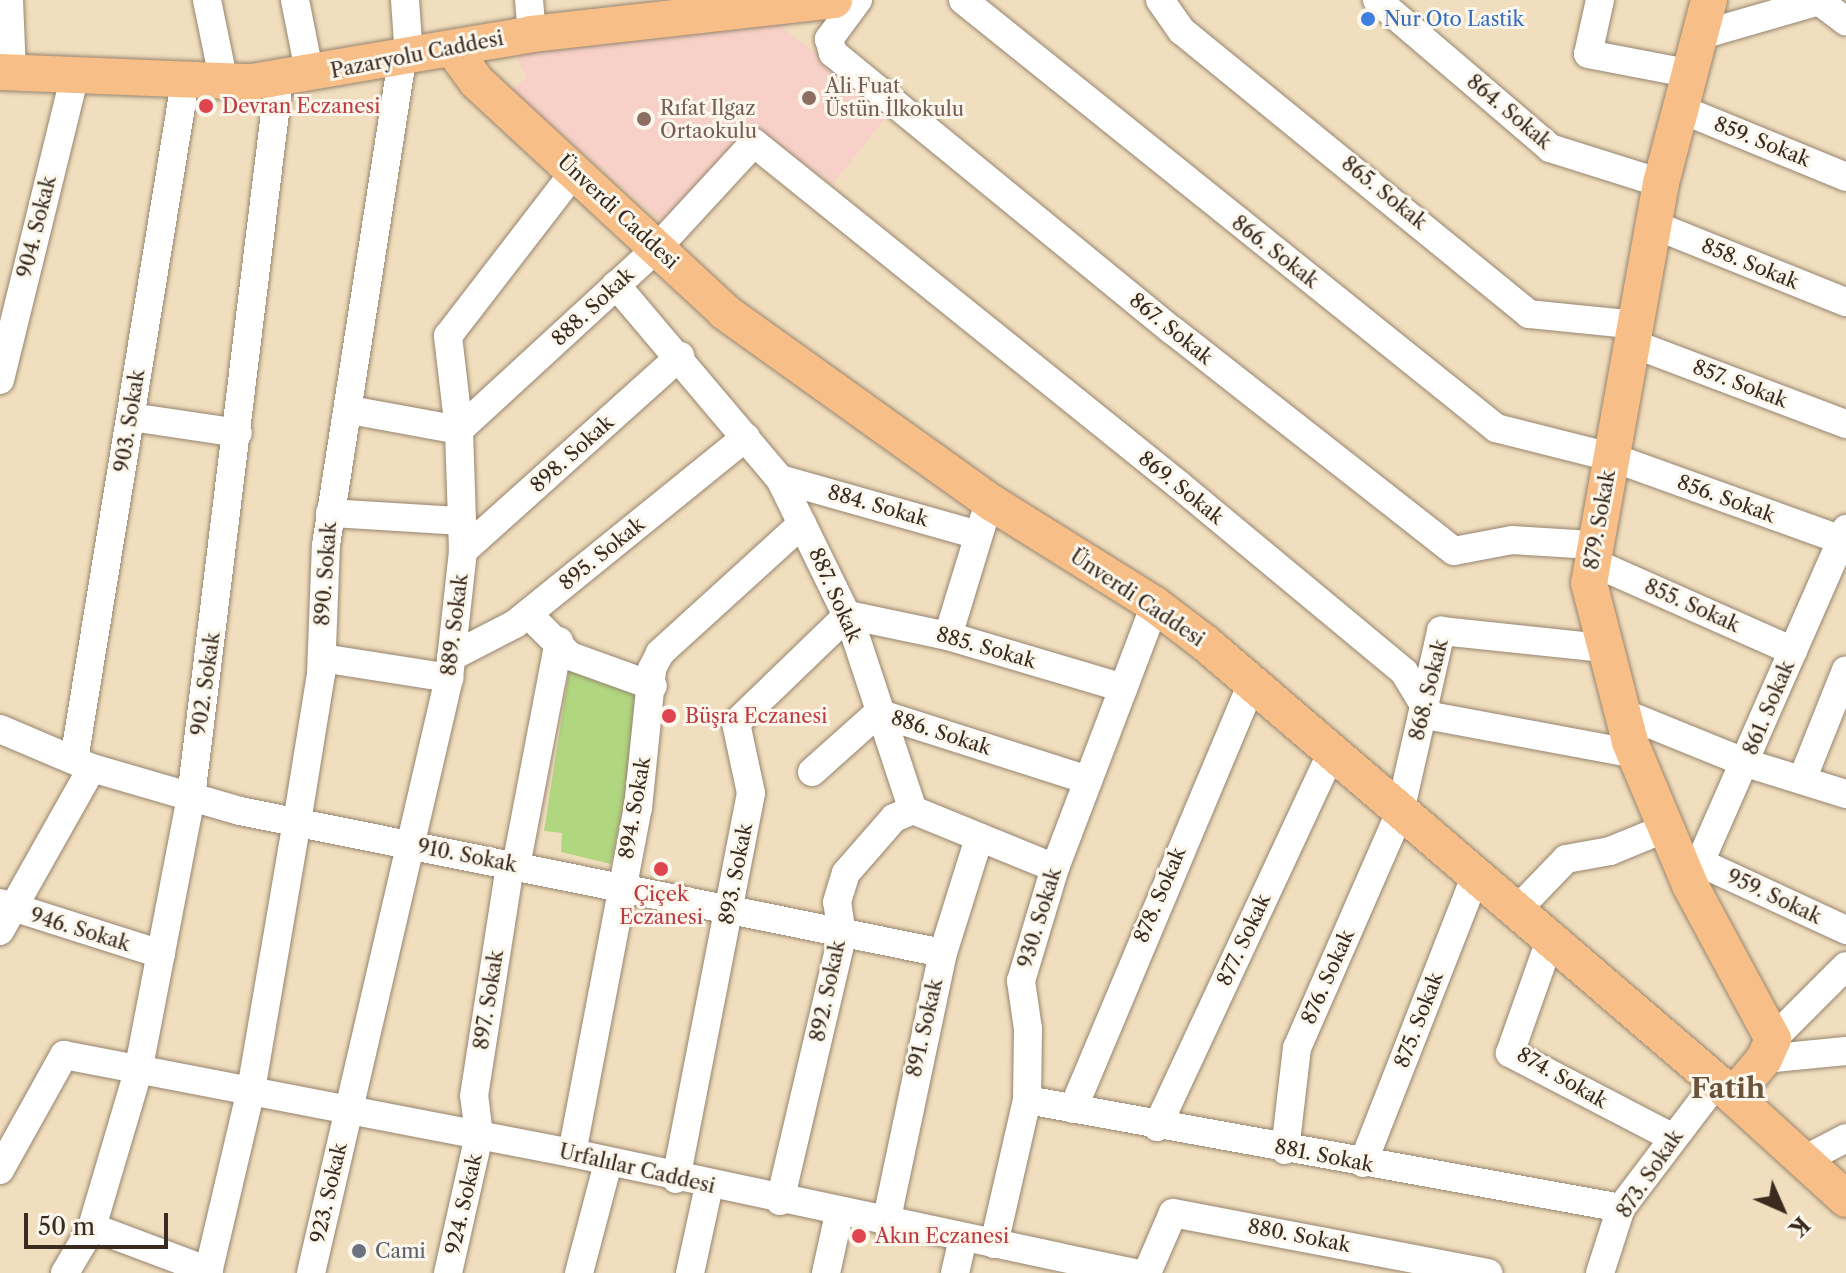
<!DOCTYPE html>
<meta charset="utf-8">
<style>
body{margin:0}
#map{position:relative;width:1846px;height:1273px;overflow:hidden;background:#f1debe;font-family:"Libre Caslon Text",serif}
div>[style]{position:absolute}
.built>*{inset:0;background:#f7d1c7}
.green>*{inset:0;background:#b0d680}
.roads{filter:drop-shadow(0 0 2px #96846e) drop-shadow(0 0 2px #96846e)}
.minor>*{height:28px;margin:-14px;padding:0 14px;transform-origin:14px;border-radius:14px;background:#fff}
.major>*{height:36px;margin:-18px;padding:0 18px;transform-origin:18px;border-radius:18px;background:#f7be87}
.dots>*{width:22px;height:22px;translate:-50% -50%;box-sizing:border-box;border:4px solid #fbf7ec;border-radius:50%}
span{translate:-50% -50%;white-space:nowrap;text-align:center;line-height:1.15;-webkit-text-stroke:6px #fbf7ec;paint-order:stroke}
.shop-label{font-size:20px;color:#366cbe}
.left{translate:0 -50%;text-align:left}
.street-label{font-size:20px;color:#3b2a1e}
.education-label{font-size:20px;color:#785e54}
.health-label{font-size:20px;color:#be3a42}
.worship-label{font-size:20px;color:#5b616d}
.district-label{font-size:28px;color:#6a533a;font-weight:700}
.north{position:absolute;left:1742px;top:1169px;width:80px;height:80px;-webkit-text-stroke:6px #fbf7ec;paint-order:stroke;rotate:135deg;font-size:22px;font-weight:700;line-height:32px;text-align:center;color:#3b2a1e}
.north::after{content:'';display:block;margin:auto;width:28px;height:36px;background:#3b2a1e;clip-path:polygon(50% 0,100% 100%,50% 72%,0 100%)}
.scale{position:absolute;left:24px;top:1213px;width:144px;height:36px;box-sizing:border-box;border:4px solid #3b2a1e;border-top:0;padding-left:10px;font-size:24px;line-height:28px;white-space:nowrap;color:#3b2a1e;-webkit-text-stroke:6px #fbf7ec;paint-order:stroke}
</style>
<div id="map">
<div class="built">
<i style="clip-path:polygon(774px 21px,891px 111px,833px 184px,749px 125px,667px 227px,512px 90px,527px 77px,514px 53px)"></i>
</div>
<div class="green">
<i style="clip-path:polygon(569px 671px,646px 697px,611px 864px,561px 852px,562px 833px,544px 831px)"></i>
</div>
<div class="roads">
<div class="minor">
<i style="left:9px;top:0;width:71px;rotate:87.6deg"></i>
<i style="left:207px;top:0;width:85px;rotate:78.4deg"></i>
<i style="left:295px;top:0;width:77px;rotate:78.8deg"></i>
<i style="left:405px;top:0;width:57px;rotate:86deg"></i>
<i style="left:529px;top:0;width:34px;rotate:85deg"></i>
<i style="left:858px;top:0;width:49px;rotate:126.6deg"></i>
<i style="left:829px;top:39px;width:15px;rotate:74deg"></i>
<i style="left:833px;top:53px;width:438px;rotate:39.3deg"></i>
<i style="left:1172px;top:330px;width:358px;rotate:38.1deg"></i>
<i style="left:1454px;top:551px;width:59px;rotate:-10.7deg"></i>
<i style="left:1512px;top:540px;width:80px;rotate:3.6deg"></i>
<i style="left:963px;top:0;width:684px;rotate:38.76deg"></i>
<i style="left:1496px;top:428px;width:119px;rotate:14.2deg"></i>
<i style="left:1611px;top:457px;width:245px;rotate:19.8deg"></i>
<i style="left:1160px;top:0;width:38px;rotate:55deg"></i>
<i style="left:1182px;top:31px;width:448px;rotate:39.2deg"></i>
<i style="left:1529px;top:314px;width:109px;rotate:5.8deg"></i>
<i style="left:1377px;top:0;width:228px;rotate:40.5deg"></i>
<i style="left:1550px;top:148px;width:116px;rotate:17.5deg"></i>
<i style="left:1600px;top:0;width:55px;rotate:102.5deg"></i>
<i style="left:1588px;top:54px;width:101px;rotate:10.9deg"></i>
<i style="left:1698px;top:36px;width:126px;rotate:-16.1deg"></i>
<i style="left:1819px;top:1px;width:34px;rotate:37deg"></i>
<i style="left:1678px;top:108px;width:182px;rotate:22.3deg"></i>
<i style="left:1654px;top:225px;width:207px;rotate:21.9deg"></i>
<i style="left:616px;top:285px;width:254px;rotate:49.8deg"></i>
<i style="left:780px;top:479px;width:164px;rotate:63.9deg"></i>
<i style="left:852px;top:626px;width:194px;rotate:71.7deg"></i>
<i style="left:913px;top:810px;width:153px;rotate:22.2deg"></i>
<i style="left:1634px;top:344px;width:227px;rotate:20.7deg"></i>
<i style="left:0;top:380px;width:315px;rotate:-76.2deg"></i>
<i style="left:350px;top:410px;width:111px;rotate:10.4deg"></i>
<i style="left:459px;top:430px;width:269px;rotate:-42.6deg"></i>
<i style="left:657px;top:248px;width:143px;rotate:-47.3deg"></i>
<i style="left:754px;top:143px;width:546px;rotate:38.82deg"></i>
<i style="left:1179px;top:485px;width:293px;rotate:39.7deg"></i>
<i style="left:1404px;top:672px;width:52px;rotate:58.5deg"></i>
<i style="left:1431px;top:716px;width:208px;rotate:10.5deg"></i>
<i style="left:131px;top:417px;width:108px;rotate:8.5deg"></i>
<i style="left:780px;top:479px;width:203px;rotate:15.8deg"></i>
<i style="left:330px;top:513px;width:131px;rotate:3.5deg"></i>
<i style="left:463px;top:551px;width:292px;rotate:-41.9deg"></i>
<i style="left:1590px;top:561px;width:222px;rotate:23.9deg"></i>
<i style="left:528px;top:614px;width:59px;rotate:45deg"></i>
<i style="left:570px;top:656px;width:88px;rotate:19.9deg"></i>
<i style="left:948px;top:636px;width:123px;rotate:-73deg"></i>
<i style="left:451px;top:657px;width:72px;rotate:-27.3deg"></i>
<i style="left:515px;top:624px;width:297px;rotate:-39deg"></i>
<i style="left:322px;top:658px;width:129px;rotate:8.9deg"></i>
<i style="left:1623px;top:713px;width:133px;rotate:22.1deg"></i>
<i style="left:1746px;top:763px;width:105px;rotate:17.2deg"></i>
<i style="left:0;top:729px;width:100px;rotate:23deg"></i>
<i style="left:92px;top:768px;width:154px;rotate:16.2deg"></i>
<i style="left:240px;top:811px;width:717px;rotate:11.42deg"></i>
<i style="left:74px;top:760px;width:687px;rotate:-80.7deg"></i>
<i style="left:812px;top:772px;width:89px;rotate:-41.8deg"></i>
<i style="left:878px;top:713px;width:220px;rotate:17.7deg"></i>
<i style="left:1802px;top:780px;width:118px;rotate:-68.2deg"></i>
<i style="left:1701px;top:863px;width:160px;rotate:24.8deg"></i>
<i style="left:516px;top:866px;width:229px;rotate:-79.2deg"></i>
<i style="left:1690px;top:885px;width:389px;rotate:-66.3deg"></i>
<i style="left:0;top:903px;width:169px;rotate:17.6deg"></i>
<i style="left:1516px;top:911px;width:72px;rotate:-46.1deg"></i>
<i style="left:1566px;top:859px;width:45px;rotate:-10.3deg"></i>
<i style="left:1610px;top:851px;width:61px;rotate:-22.3deg"></i>
<i style="left:0;top:931px;width:187px;rotate:-60.6deg"></i>
<i style="left:1550px;top:940px;width:120px;rotate:109.5deg"></i>
<i style="left:1510px;top:1053px;width:184px;rotate:27.5deg"></i>
<i style="left:1773px;top:1039px;width:103px;rotate:-45deg"></i>
<i style="left:1764px;top:1059px;width:82px;rotate:-5.6deg"></i>
<i style="left:1027px;top:1100px;width:604px;rotate:10.3deg"></i>
<i style="left:1073px;top:1109px;width:462px;rotate:-67.2deg"></i>
<i style="left:1157px;top:1127px;width:412px;rotate:-65deg"></i>
<i style="left:1285px;top:1150px;width:103px;rotate:-83.3deg"></i>
<i style="left:1297px;top:1048px;width:257px;rotate:-66.4deg"></i>
<i style="left:1400px;top:812px;width:186px;rotate:-77.2deg"></i>
<i style="left:1441px;top:631px;width:164px;rotate:6deg"></i>
<i style="left:572px;top:1153px;width:351px;rotate:-79.2deg"></i>
<i style="left:638px;top:808px;width:140px;rotate:-84.2deg"></i>
<i style="left:652px;top:669px;width:18px;rotate:-63deg"></i>
<i style="left:660px;top:653px;width:192px;rotate:-42.3deg"></i>
<i style="left:1804px;top:1160px;width:47px;rotate:-27.6deg"></i>
<i style="left:1363px;top:1163px;width:307px;rotate:-68.6deg"></i>
<i style="left:0;top:1170px;width:132px;rotate:-60.9deg"></i>
<i style="left:64px;top:1055px;width:517px;rotate:10.92deg"></i>
<i style="left:572px;top:1153px;width:575px;rotate:12.05deg"></i>
<i style="left:676px;top:1179px;width:393px;rotate:-79deg"></i>
<i style="left:751px;top:793px;width:72px;rotate:-102.1deg"></i>
<i style="left:736px;top:723px;width:156px;rotate:-44deg"></i>
<i style="left:848px;top:615px;width:102px;rotate:11.9deg"></i>
<i style="left:948px;top:636px;width:183px;rotate:16.5deg"></i>
<i style="left:780px;top:1201px;width:272px;rotate:-76.8deg"></i>
<i style="left:842px;top:936px;width:34px;rotate:-98deg"></i>
<i style="left:837px;top:902px;width:30px;rotate:-73deg"></i>
<i style="left:846px;top:873px;width:73px;rotate:-48.9deg"></i>
<i style="left:894px;top:818px;width:21px;rotate:-23deg"></i>
<i style="left:886px;top:1223px;width:276px;rotate:-78.1deg"></i>
<i style="left:943px;top:953px;width:121px;rotate:-72.6deg"></i>
<i style="left:92px;top:1227px;width:125px;rotate:20.6deg"></i>
<i style="left:994px;top:1244px;width:148px;rotate:-77.1deg"></i>
<i style="left:1027px;top:1100px;width:71px;rotate:-89.2deg"></i>
<i style="left:1028px;top:1029px;width:49px;rotate:-98.3deg"></i>
<i style="left:1021px;top:981px;width:118px;rotate:-73.3deg"></i>
<i style="left:1055px;top:868px;width:281px;rotate:-69.2deg"></i>
<i style="left:65px;top:1273px;width:53px;rotate:-59.6deg"></i>
<i style="left:92px;top:1227px;width:162px;rotate:-73.5deg"></i>
<i style="left:138px;top:1072px;width:280px;rotate:-79.1deg"></i>
<i style="left:191px;top:797px;width:722px;rotate:-83deg"></i>
<i style="left:208px;top:1273px;width:188px;rotate:-76.8deg"></i>
<i style="left:251px;top:1090px;width:272px;rotate:-80.3deg"></i>
<i style="left:297px;top:822px;width:150px;rotate:-80.8deg"></i>
<i style="left:321px;top:674px;width:129px;rotate:-87.8deg"></i>
<i style="left:326px;top:545px;width:492px;rotate:-81.1deg"></i>
<i style="left:311px;top:1273px;width:611px;rotate:-76.94deg"></i>
<i style="left:449px;top:678px;width:128px;rotate:-83.7deg"></i>
<i style="left:463px;top:551px;width:121px;rotate:-91.9deg"></i>
<i style="left:459px;top:430px;width:95px;rotate:-96.7deg"></i>
<i style="left:448px;top:336px;width:210px;rotate:-52.4deg"></i>
<i style="left:448px;top:1273px;width:141px;rotate:-77.3deg"></i>
<i style="left:479px;top:1135px;width:39px;rotate:-97deg"></i>
<i style="left:474px;top:1096px;width:234px;rotate:-81.1deg"></i>
<i style="left:579px;top:1273px;width:114px;rotate:-75.2deg"></i>
<i style="left:690px;top:1273px;width:89px;rotate:-77.7deg"></i>
<i style="left:826px;top:1273px;width:60px;rotate:-77.6deg"></i>
<i style="left:955px;top:1273px;width:36px;rotate:-77deg"></i>
<i style="left:1147px;top:1273px;width:65px;rotate:-66.6deg"></i>
<i style="left:1173px;top:1213px;width:321px;rotate:10.8deg"></i>
<i style="left:1600px;top:1273px;width:68px;rotate:-72.1deg"></i>
<i style="left:1621px;top:1208px;width:157px;rotate:-52.8deg"></i>
</div>
<div class="major">
<i style="left:1709px;top:0;width:189px;rotate:104.7deg"></i>
<i style="left:1661px;top:183px;width:406px;rotate:100.2deg"></i>
<i style="left:1589px;top:583px;width:164px;rotate:75.5deg"></i>
<i style="left:1630px;top:742px;width:155px;rotate:67.2deg"></i>
<i style="left:1690px;top:885px;width:175px;rotate:61.7deg"></i>
<i style="left:1773px;top:1039px;width:22px;rotate:114deg"></i>
<i style="left:1764px;top:1059px;width:48px;rotate:130deg"></i>
<i style="left:452px;top:48px;width:42px;rotate:53.7deg"></i>
<i style="left:477px;top:82px;width:338px;rotate:42.8deg"></i>
<i style="left:725px;top:312px;width:328px;rotate:35.6deg"></i>
<i style="left:992px;top:503px;width:192px;rotate:32deg"></i>
<i style="left:1155px;top:605px;width:63px;rotate:37.2deg"></i>
<i style="left:1205px;top:643px;width:696px;rotate:40.63deg"></i>
<i style="left:1733px;top:1096px;width:153px;rotate:42.3deg"></i>
<i style="left:0;top:72px;width:252px;rotate:2.3deg"></i>
<i style="left:252px;top:82px;width:284px;rotate:-9.7deg"></i>
<i style="left:532px;top:34px;width:304px;rotate:-6.4deg"></i>
</div>
</div>
<div class="dots">
<i style="left:1368px;top:19px;background:#3f7fe0"></i>
<i style="left:809px;top:98px;background:#8d6e63"></i>
<i style="left:206px;top:106px;background:#e0444e"></i>
<i style="left:644px;top:119px;background:#8d6e63"></i>
<i style="left:669px;top:716px;background:#e0444e"></i>
<i style="left:661px;top:869px;background:#e0444e"></i>
<i style="left:859px;top:1236px;background:#e0444e"></i>
<i style="left:359px;top:1251px;background:#6b7280"></i>
</div>
<div class="shop-label">
<span class="left" style="left:1384px;top:19px">Nur Oto Lastik</span>
</div>
<div class="street-label">
<span style="left:417px;top:55px;rotate:-11deg">Pazaryolu Caddesi</span>
<span style="left:1509px;top:112px;rotate:40deg">864. Sokak</span>
<span style="left:1762px;top:142px;rotate:22deg">859. Sokak</span>
<span style="left:1384px;top:193px;rotate:39deg">865. Sokak</span>
<span style="left:618px;top:212px;rotate:43deg">Ünverdi Caddesi</span>
<span style="left:37px;top:227px;rotate:-76deg">904. Sokak</span>
<span style="left:1275px;top:252px;rotate:38deg">866. Sokak</span>
<span style="left:1750px;top:264px;rotate:22deg">858. Sokak</span>
<span style="left:593px;top:307px;rotate:-43deg">888. Sokak</span>
<span style="left:1171px;top:329px;rotate:39deg">867. Sokak</span>
<span style="left:1740px;top:384px;rotate:21deg">857. Sokak</span>
<span style="left:130px;top:421px;rotate:-81deg">903. Sokak</span>
<span style="left:572px;top:454px;rotate:-42deg">898. Sokak</span>
<span style="left:1181px;top:488px;rotate:39deg">869. Sokak</span>
<span style="left:1726px;top:499px;rotate:20deg">856. Sokak</span>
<span style="left:878px;top:506px;rotate:16deg">884. Sokak</span>
<span style="left:1600px;top:520px;rotate:-80deg">879. Sokak</span>
<span style="left:602px;top:554px;rotate:-39deg">895. Sokak</span>
<span style="left:326px;top:574px;rotate:-86deg">890. Sokak</span>
<span style="left:835px;top:595px;rotate:66deg">887. Sokak</span>
<span style="left:1137px;top:598px;rotate:34deg">Ünverdi Caddesi</span>
<span style="left:1692px;top:606px;rotate:24deg">855. Sokak</span>
<span style="left:455px;top:625px;rotate:-83deg">889. Sokak</span>
<span style="left:986px;top:648px;rotate:16deg">885. Sokak</span>
<span style="left:206px;top:684px;rotate:-82deg">902. Sokak</span>
<span style="left:1429px;top:690px;rotate:-76deg">868. Sokak</span>
<span style="left:1769px;top:708px;rotate:-67deg">861. Sokak</span>
<span style="left:941px;top:733px;rotate:18deg">886. Sokak</span>
<span style="left:635px;top:808px;rotate:-80deg">894. Sokak</span>
<span style="left:467px;top:856px;rotate:11deg">910. Sokak</span>
<span style="left:736px;top:874px;rotate:-79deg">893. Sokak</span>
<span style="left:1160px;top:895px;rotate:-67deg">878. Sokak</span>
<span style="left:1774px;top:897px;rotate:25deg">959. Sokak</span>
<span style="left:1040px;top:918px;rotate:-73deg">930. Sokak</span>
<span style="left:80px;top:930px;rotate:17deg">946. Sokak</span>
<span style="left:1244px;top:940px;rotate:-65deg">877. Sokak</span>
<span style="left:1328px;top:977px;rotate:-66deg">876. Sokak</span>
<span style="left:828px;top:991px;rotate:-78deg">892. Sokak</span>
<span style="left:489px;top:1000px;rotate:-81deg">897. Sokak</span>
<span style="left:1419px;top:1020px;rotate:-69deg">875. Sokak</span>
<span style="left:925px;top:1028px;rotate:-77deg">891. Sokak</span>
<span style="left:1562px;top:1078px;rotate:30deg">874. Sokak</span>
<span style="left:1324px;top:1156px;rotate:11deg">881. Sokak</span>
<span style="left:637px;top:1169px;rotate:13deg">Urfalılar Caddesi</span>
<span style="left:1650px;top:1174px;rotate:-56deg">873. Sokak</span>
<span style="left:329px;top:1193px;rotate:-77deg">923. Sokak</span>
<span style="left:464px;top:1204px;rotate:-77deg">924. Sokak</span>
<span style="left:1299px;top:1236px;rotate:11deg">880. Sokak</span>
</div>
<div class="education-label">
<span class="left" style="left:825px;top:98px">Ali Fuat<br>Üstün İlkokulu</span>
<span class="left" style="left:660px;top:120px">Rıfat Ilgaz<br>Ortaokulu</span>
</div>
<div class="health-label">
<span class="left" style="left:222px;top:106px">Devran Eczanesi</span>
<span class="left" style="left:685px;top:716px">Büşra Eczanesi</span>
<span style="left:661px;top:906px">Çiçek<br>Eczanesi</span>
<span class="left" style="left:875px;top:1236px">Akın Eczanesi</span>
</div>
<div class="worship-label">
<span class="left" style="left:375px;top:1251px">Cami</span>
</div>
<div class="district-label">
<span style="left:1728px;top:1088px">Fatih</span>
</div>
<div class="north">K</div>
<div class="scale">50 m</div>
</div>
